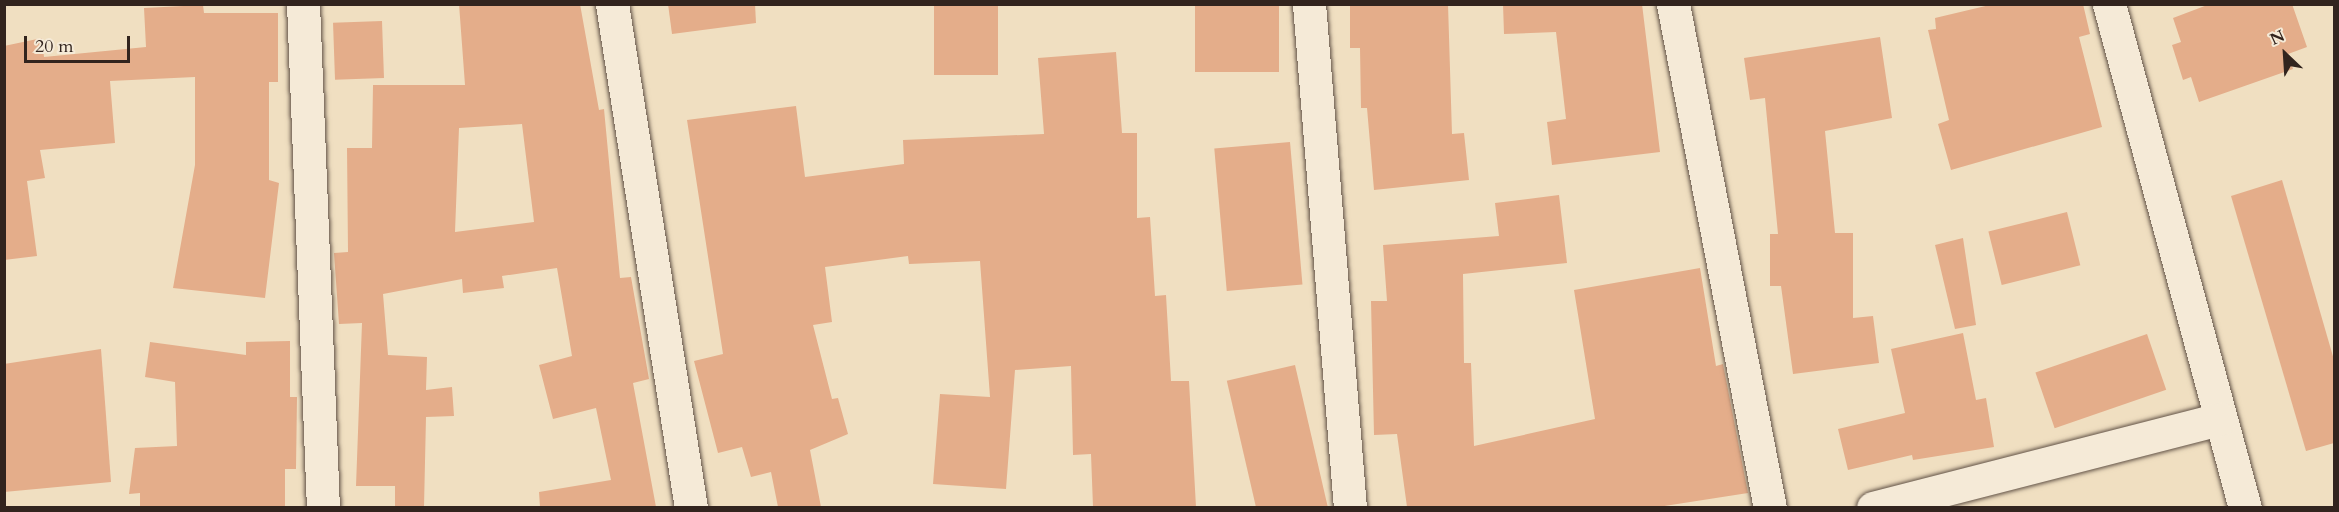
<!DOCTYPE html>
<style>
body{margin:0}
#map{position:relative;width:2339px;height:512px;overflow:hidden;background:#f0dfc1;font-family:Cardo,serif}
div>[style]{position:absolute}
.building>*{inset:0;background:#e4ad8a;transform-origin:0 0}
.roads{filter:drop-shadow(0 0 2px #625347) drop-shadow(0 0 2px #625347)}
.street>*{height:33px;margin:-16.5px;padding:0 16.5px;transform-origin:16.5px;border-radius:16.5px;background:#f5ead7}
span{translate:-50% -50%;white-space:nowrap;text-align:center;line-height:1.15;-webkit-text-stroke:4.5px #f5ead7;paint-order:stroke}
.frame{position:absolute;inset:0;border:6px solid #32241e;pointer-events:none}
.north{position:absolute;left:2255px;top:24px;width:60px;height:60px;-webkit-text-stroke:4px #f5ead7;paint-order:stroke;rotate:335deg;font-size:16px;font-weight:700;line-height:24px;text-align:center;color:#32241e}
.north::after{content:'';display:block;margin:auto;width:21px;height:27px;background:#32241e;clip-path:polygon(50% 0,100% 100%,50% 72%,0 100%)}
.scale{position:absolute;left:24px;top:36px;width:106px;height:27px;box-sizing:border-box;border:3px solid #32241e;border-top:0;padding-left:8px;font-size:18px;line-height:21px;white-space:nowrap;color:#32241e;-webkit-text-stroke:4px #f5ead7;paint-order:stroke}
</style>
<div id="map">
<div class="building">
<i style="clip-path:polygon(evenodd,459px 4px,580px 4px,599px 110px,604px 109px,620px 278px,631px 277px,649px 379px,633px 383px,656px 507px,540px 507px,539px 492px,611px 480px,596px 408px,553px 419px,539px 365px,572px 356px,557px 268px,502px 276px,504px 288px,463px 293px,462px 279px,383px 294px,388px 355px,427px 357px,426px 390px,452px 387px,454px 416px,426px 417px,424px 507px,395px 507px,395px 486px,356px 486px,362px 323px,339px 324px,334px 253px,348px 252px,347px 148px,372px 148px,373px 85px,465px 85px,459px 4px,522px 124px,534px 222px,455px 232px,459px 128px,522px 124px)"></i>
<i style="clip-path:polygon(668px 4px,755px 4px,756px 23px,672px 34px)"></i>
<i style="left:934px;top:4px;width:64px;height:71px"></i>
<i style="left:1195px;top:4px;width:84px;height:68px"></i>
<i style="clip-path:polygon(1350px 4px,1448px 4px,1452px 134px,1464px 133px,1469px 180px,1374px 190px,1367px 108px,1361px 108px,1360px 48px,1350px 48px)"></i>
<i style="clip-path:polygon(1503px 4px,1642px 4px,1660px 152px,1552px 165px,1547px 122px,1566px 119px,1556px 32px,1504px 34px)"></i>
<i style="clip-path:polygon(1994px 4px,2083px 4px,2090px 34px,2079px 37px,2102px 127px,1951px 170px,1938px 124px,1949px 120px,1928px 30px,1936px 29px,1935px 18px)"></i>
<i style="clip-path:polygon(2210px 4px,2292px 4px,2307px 47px,2288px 54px,2293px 69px,2199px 102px,2191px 77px,2183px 80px,2172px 45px,2181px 42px,2173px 18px)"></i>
<i style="clip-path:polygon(203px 5px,204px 13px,278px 13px,278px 82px,269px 82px,269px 180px,279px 183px,265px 298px,173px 288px,195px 165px,195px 77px,110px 81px,115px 143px,40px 150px,45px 178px,27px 181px,37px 256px,4px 260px,4px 46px,42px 38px,44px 57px,146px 47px,144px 8px)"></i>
<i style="left:382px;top:21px;width:57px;height:49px;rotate:88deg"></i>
<i style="clip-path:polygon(1880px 37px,1892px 118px,1825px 131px,1835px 233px,1853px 233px,1853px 318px,1873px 316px,1879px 363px,1793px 374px,1781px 286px,1770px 286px,1770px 234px,1778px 234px,1765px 98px,1750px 100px,1744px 58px)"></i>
<i style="clip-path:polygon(1116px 52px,1122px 133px,1137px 133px,1137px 218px,1150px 217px,1155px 296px,1166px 295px,1171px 381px,1189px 381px,1196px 507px,1093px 507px,1091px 454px,1073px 455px,1071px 366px,1015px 370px,1006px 489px,933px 484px,940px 394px,990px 397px,980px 261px,909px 264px,908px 256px,825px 267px,832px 322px,813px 325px,832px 399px,838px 398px,848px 434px,810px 450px,821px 507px,778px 507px,771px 472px,751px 477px,742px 447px,718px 453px,694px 361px,723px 354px,687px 120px,796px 106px,805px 177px,904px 164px,903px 140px,1044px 134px,1038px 58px)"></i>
<i style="left:1290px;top:142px;width:143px;height:76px;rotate:85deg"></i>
<i style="clip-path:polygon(2282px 180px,2334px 360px,2334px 443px,2306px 451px,2231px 196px)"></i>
<i style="clip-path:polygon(1559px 195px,1567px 263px,1463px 274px,1464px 363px,1471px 363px,1474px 446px,1595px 419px,1574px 290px,1700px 268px,1716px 366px,1723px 364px,1748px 493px,1658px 507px,1407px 507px,1397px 434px,1374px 435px,1371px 301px,1387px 301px,1383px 245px,1499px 236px,1495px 203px)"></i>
<i style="left:2067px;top:212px;width:55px;height:81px;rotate:76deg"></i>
<i style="clip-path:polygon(1963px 238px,1976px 325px,1955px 329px,1935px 245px)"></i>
<i style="clip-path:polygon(1963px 333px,1976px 400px,1986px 398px,1994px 447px,1913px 460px,1912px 455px,1848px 470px,1838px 429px,1905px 413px,1891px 349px)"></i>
<i style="left:2147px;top:334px;width:59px;height:118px;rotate:71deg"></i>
<i style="clip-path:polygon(290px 341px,290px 397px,297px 397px,296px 469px,285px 469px,285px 507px,140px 507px,140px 493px,129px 494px,135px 448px,177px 446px,175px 382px,145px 377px,150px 342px,246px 355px,246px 342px)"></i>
<i style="clip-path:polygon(101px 349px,111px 482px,4px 492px,4px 364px)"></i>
<i style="left:1295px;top:365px;width:146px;height:70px;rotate:77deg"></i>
</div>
<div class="roads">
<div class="street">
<i style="left:303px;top:4px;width:504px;rotate:87.73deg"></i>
<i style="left:612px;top:4px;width:510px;rotate:81.09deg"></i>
<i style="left:1309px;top:4px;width:506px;rotate:85.35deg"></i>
<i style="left:1673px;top:4px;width:513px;rotate:79.11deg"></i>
<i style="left:2109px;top:4px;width:522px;rotate:74.9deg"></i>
<i style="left:1873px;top:508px;width:358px;rotate:-14.4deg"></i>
</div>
</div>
<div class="frame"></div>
<div class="north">N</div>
<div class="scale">20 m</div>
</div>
